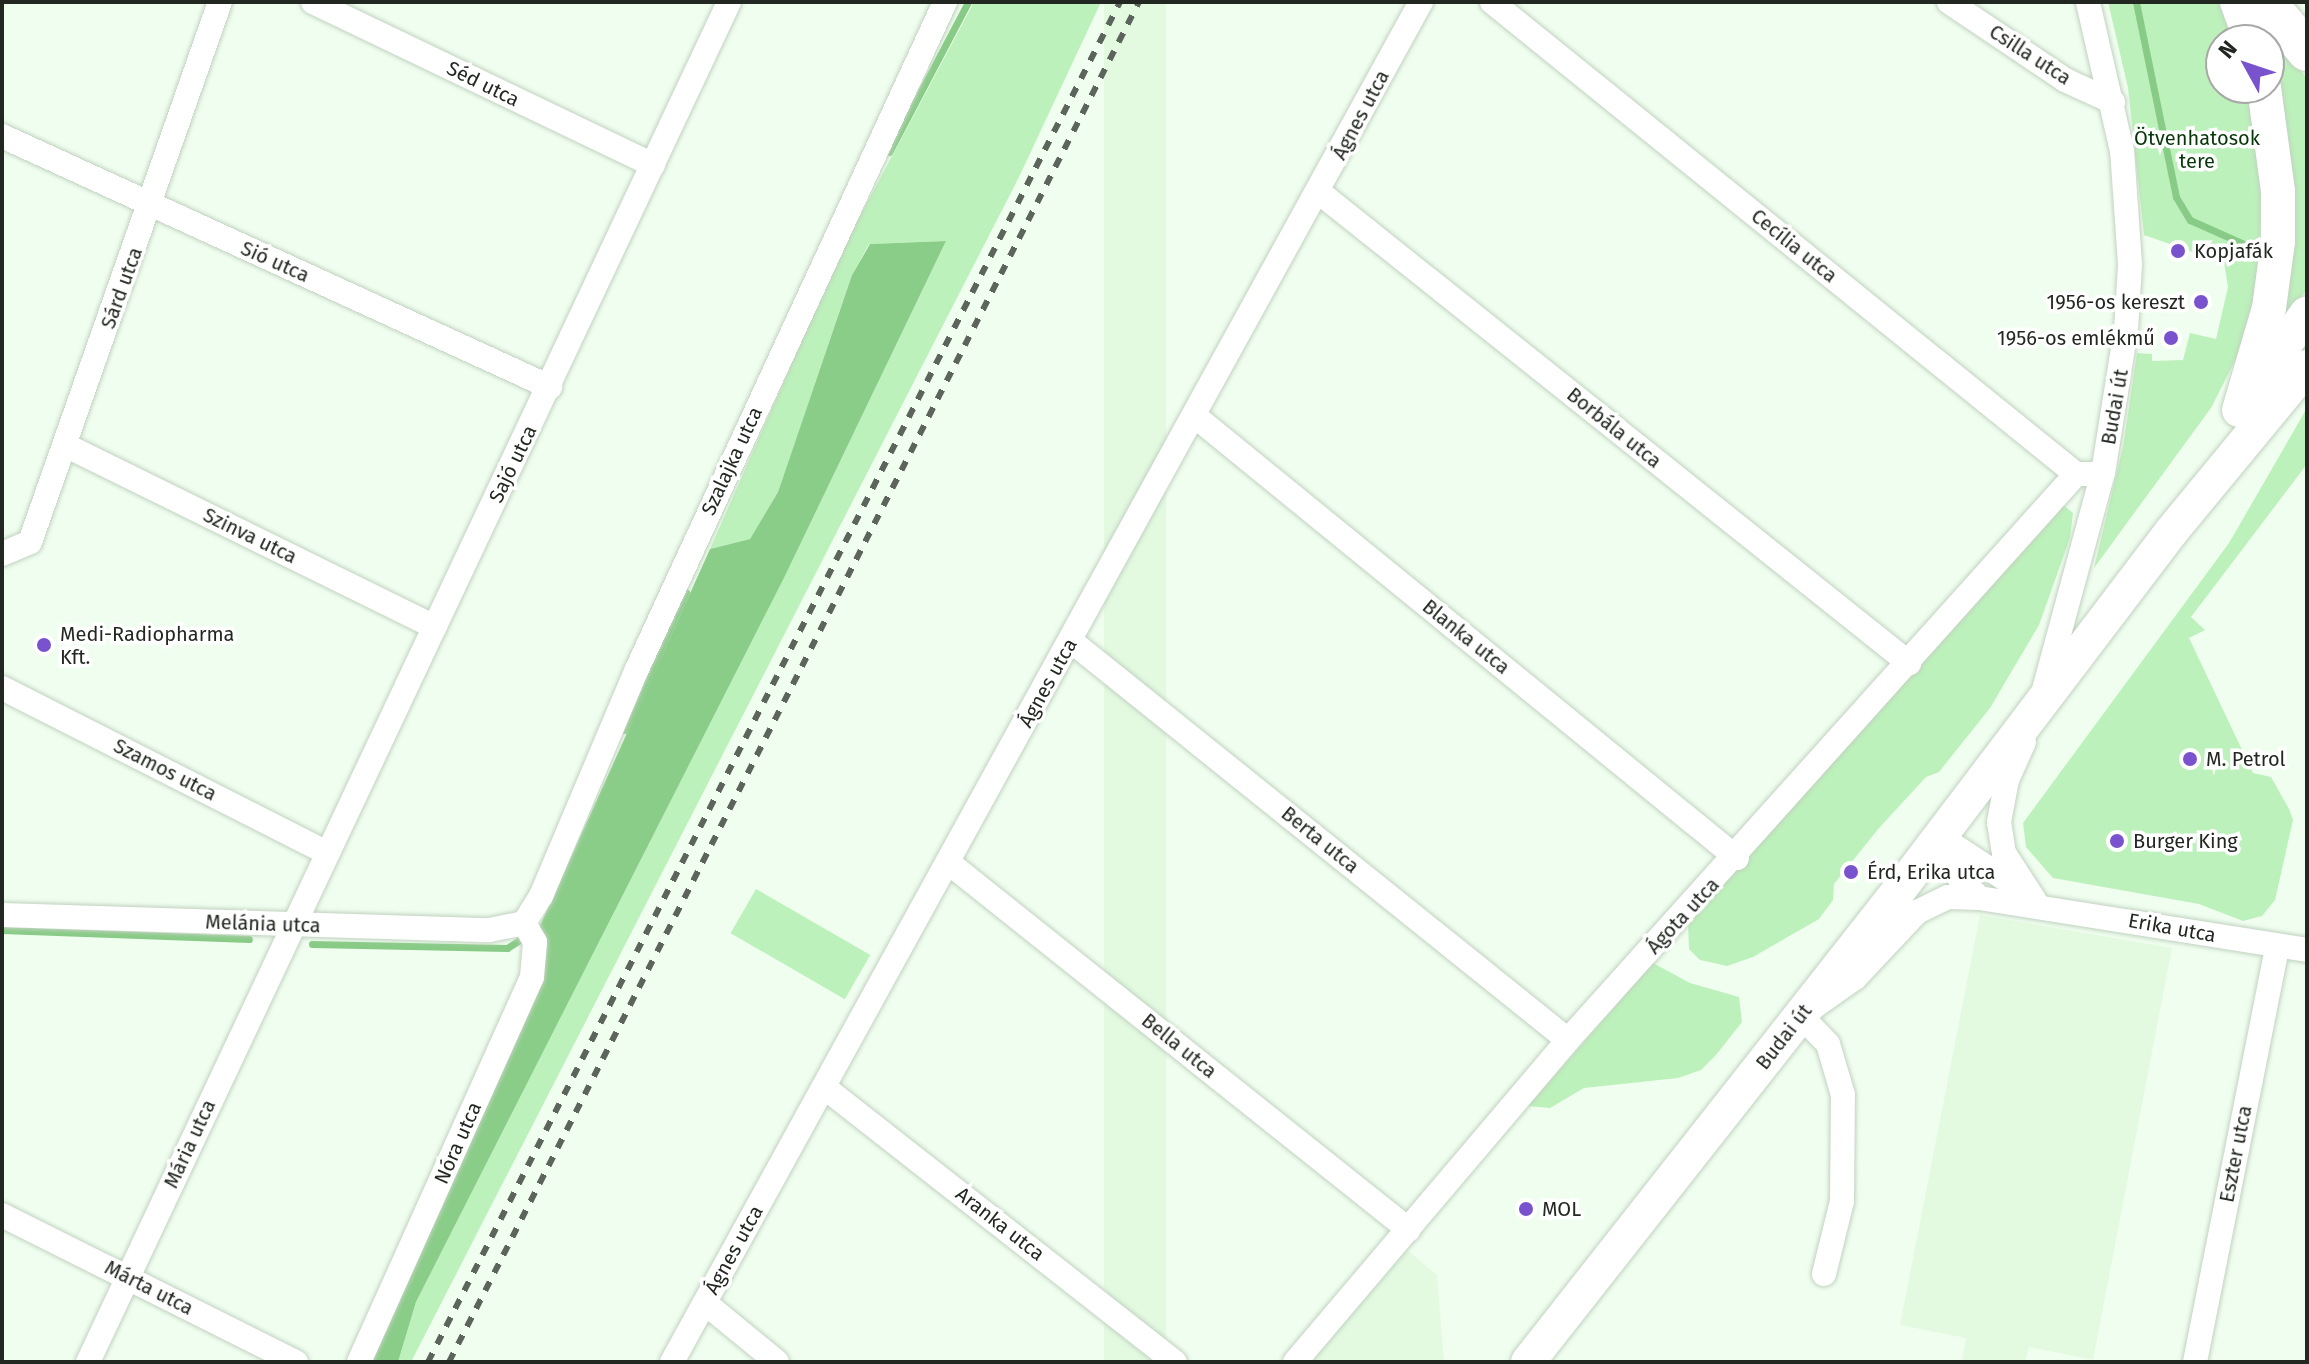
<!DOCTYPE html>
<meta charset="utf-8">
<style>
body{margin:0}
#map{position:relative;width:2309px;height:1364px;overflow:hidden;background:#f0feef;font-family:"Fira Sans",sans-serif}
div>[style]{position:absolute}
.built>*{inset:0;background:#e3fae1;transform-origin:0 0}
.green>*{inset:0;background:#bdf1bb;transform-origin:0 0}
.forest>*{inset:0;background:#8acd88}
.stream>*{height:7px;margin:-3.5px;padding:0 3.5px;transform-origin:3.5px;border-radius:3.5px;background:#88cb86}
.roads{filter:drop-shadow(0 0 2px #c1d2c0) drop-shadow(0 0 2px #c1d2c0)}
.minor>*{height:24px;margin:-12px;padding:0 12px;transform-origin:12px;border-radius:12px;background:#fff}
.secondary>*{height:34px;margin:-17px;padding:0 17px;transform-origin:17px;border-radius:17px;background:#fff}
.primary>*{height:40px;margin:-20px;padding:0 20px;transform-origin:20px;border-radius:20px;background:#fff}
.rail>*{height:6px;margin-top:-3px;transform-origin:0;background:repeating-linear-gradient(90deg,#5c645b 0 10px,transparent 0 20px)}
.dots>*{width:22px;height:22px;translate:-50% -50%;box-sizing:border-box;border:4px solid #fff;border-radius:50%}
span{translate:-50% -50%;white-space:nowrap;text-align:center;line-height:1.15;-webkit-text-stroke:7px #fff;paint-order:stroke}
.street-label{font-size:20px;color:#222821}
.park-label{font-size:20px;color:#073709}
.poi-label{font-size:20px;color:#222821}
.left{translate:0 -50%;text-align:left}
.right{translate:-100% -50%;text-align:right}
.frame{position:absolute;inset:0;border:4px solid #222821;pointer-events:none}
.north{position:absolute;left:2205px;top:24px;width:80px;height:80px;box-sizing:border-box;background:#fff;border:2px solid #a7a9a6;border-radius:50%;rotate:310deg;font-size:22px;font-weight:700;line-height:32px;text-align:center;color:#222821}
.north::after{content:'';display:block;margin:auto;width:28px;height:36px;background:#7853cd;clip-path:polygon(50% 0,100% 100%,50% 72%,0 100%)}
</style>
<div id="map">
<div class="built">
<i style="left:1104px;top:2px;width:62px;height:1526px"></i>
<i style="clip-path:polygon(1980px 915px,2172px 948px,2093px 1360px,2029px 1347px,2025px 1362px,1962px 1362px,1966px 1338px,1900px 1325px)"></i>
<i style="clip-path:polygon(1407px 1250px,1437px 1275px,1444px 1362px,1310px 1362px)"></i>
</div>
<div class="green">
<i style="clip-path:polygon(974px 2px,1101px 2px,1019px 177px,411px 1362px,398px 1362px,416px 1302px,784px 578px,946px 241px,869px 244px,852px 275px,778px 492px,750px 539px,710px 549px,842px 250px)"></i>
<i style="clip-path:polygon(2108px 2px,2220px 2px,2238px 40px,2221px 40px,2221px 88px,2250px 88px,2261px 176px,2260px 259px,2258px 290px,2240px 351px,2211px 408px,2094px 568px,2123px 447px,2137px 353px,2152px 354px,2152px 361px,2183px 360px,2190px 333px,2216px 339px,2228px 287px,2224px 263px,2144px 235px,2128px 88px)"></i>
<i style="clip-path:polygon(2275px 41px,2307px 78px,2307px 290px,2286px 314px,2277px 89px,2270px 52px)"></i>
<i style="clip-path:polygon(2307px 408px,2307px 464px,2191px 617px,2205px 630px,2189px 638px,2253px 773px,2271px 777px,2289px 809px,2293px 820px,2275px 900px,2262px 916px,2243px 921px,2199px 904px,2053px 878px,2026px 847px,2023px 823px,2229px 543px)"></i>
<i style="clip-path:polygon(2061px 503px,2073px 513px,2070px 538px,2039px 625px,1990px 708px,1939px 772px,1926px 777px,1879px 828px,1834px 884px,1833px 900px,1819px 919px,1753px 957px,1727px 966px,1700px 960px,1689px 949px,1688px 923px)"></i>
<i style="left:756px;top:889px;width:132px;height:51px;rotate:30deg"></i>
<i style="clip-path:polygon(1653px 963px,1690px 983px,1739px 997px,1742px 1022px,1716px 1055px,1701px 1070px,1678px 1078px,1584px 1088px,1550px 1108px,1528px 1106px)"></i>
</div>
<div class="forest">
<i style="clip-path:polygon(946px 241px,784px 578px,416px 1302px,398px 1362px,369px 1362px,539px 928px,710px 549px,750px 539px,778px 492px,852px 275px,870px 244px)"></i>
</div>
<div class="stream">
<i style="left:2136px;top:2px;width:199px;rotate:78.4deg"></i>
<i style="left:2176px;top:197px;width:27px;rotate:59deg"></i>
<i style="left:2190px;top:220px;width:59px;rotate:24deg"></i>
<i style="left:889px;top:152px;width:170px;rotate:-62.2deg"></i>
<i style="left:624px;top:730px;width:151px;rotate:-65.8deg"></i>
<i style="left:2px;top:930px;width:247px;rotate:2.1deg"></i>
<i style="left:312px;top:944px;width:195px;rotate:1.2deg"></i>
<i style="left:507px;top:948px;width:22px;rotate:-32deg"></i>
</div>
<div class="roads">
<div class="minor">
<i style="left:313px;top:2px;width:377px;rotate:25.6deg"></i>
<i style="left:1492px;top:2px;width:751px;rotate:38.95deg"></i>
<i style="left:2076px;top:474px;width:16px"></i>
<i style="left:1949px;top:2px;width:140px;rotate:33.9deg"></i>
<i style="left:2065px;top:80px;width:53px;rotate:24.6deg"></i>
<i style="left:2px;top:136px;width:603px;rotate:24.61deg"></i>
<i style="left:1320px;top:193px;width:754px;rotate:38.59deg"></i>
<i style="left:1196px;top:417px;width:698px;rotate:39.19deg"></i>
<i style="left:65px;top:445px;width:412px;rotate:26.2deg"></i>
<i style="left:2px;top:554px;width:30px;rotate:-23deg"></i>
<i style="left:30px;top:542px;width:572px;rotate:-70.62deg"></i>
<i style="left:1071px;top:641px;width:637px;rotate:38.76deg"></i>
<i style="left:2px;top:688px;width:364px;rotate:26.9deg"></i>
<i style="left:2042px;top:697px;width:232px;rotate:-74.8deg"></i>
<i style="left:2103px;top:473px;width:145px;rotate:-80.9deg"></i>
<i style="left:2126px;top:330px;width:66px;rotate:-86.5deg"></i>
<i style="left:2130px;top:264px;width:113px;rotate:-94deg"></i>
<i style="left:2122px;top:151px;width:153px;rotate:-102.9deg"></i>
<i style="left:2024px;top:742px;width:42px;rotate:114.1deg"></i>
<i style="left:2007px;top:780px;width:43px;rotate:100.8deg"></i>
<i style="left:1999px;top:822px;width:31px;rotate:81deg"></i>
<i style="left:2004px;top:853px;width:61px;rotate:57.1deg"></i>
<i style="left:1941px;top:837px;width:91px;rotate:33.3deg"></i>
<i style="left:1941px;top:837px;width:43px;rotate:66.4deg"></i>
<i style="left:1958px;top:876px;width:30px;rotate:46deg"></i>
<i style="left:949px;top:863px;width:588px;rotate:38.58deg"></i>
<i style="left:2px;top:915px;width:487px;rotate:1.8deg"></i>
<i style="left:489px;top:930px;width:36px;rotate:-11deg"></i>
<i style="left:524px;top:923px;width:32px;rotate:-58deg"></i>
<i style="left:541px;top:896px;width:246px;rotate:-67.1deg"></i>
<i style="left:637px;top:669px;width:735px;rotate:-65.21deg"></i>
<i style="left:824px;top:1087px;width:446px;rotate:38.1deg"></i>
<i style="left:2px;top:1215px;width:329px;rotate:26.6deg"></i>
<i style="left:1824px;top:1274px;width:75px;rotate:-76.1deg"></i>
<i style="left:1842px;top:1201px;width:106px;rotate:-89.5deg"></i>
<i style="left:1843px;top:1095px;width:53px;rotate:-106.4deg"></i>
<i style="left:1828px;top:1044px;width:39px;rotate:-134deg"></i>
<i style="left:1801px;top:1016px;width:66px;rotate:-35.1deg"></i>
<i style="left:1855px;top:978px;width:91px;rotate:-46.8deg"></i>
<i style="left:1917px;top:912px;width:34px;rotate:-26deg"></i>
<i style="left:1948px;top:897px;width:31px;rotate:2deg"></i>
<i style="left:1979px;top:898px;width:332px;rotate:9deg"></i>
<i style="left:705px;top:1303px;width:93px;rotate:39.3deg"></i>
<i style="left:88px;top:1362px;width:1503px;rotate:-64.76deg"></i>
<i style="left:359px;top:1362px;width:422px;rotate:-65.8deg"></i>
<i style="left:532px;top:977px;width:35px;rotate:-85deg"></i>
<i style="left:535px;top:942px;width:22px;rotate:-120deg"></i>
<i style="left:672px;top:1362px;width:1553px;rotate:-61.16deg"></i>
<i style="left:1295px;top:1362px;width:422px;rotate:-49.7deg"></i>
<i style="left:1568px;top:1040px;width:761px;rotate:-48.09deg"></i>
<i style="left:2195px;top:1362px;width:424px;rotate:-78.8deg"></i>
</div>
<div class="secondary">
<i style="left:2237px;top:2px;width:40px;rotate:69.8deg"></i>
<i style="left:2258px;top:383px;width:85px;rotate:-55deg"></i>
<i style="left:2239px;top:410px;width:106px;rotate:-73.6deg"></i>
<i style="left:2269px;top:308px;width:68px;rotate:-82.3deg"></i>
<i style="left:2278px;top:241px;width:50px;rotate:-90deg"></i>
<i style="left:2278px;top:191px;width:104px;rotate:-97.7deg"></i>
<i style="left:1528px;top:1362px;width:602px;rotate:-51.82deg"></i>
<i style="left:1900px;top:889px;width:448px;rotate:-52.8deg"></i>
<i style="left:2171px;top:532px;width:214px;rotate:-50.5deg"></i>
</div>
<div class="primary">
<i style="left:2266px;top:2px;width:64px;rotate:50.1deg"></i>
</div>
</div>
<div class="rail">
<i style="left:428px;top:1362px;width:1526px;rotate:-63.03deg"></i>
<i style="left:449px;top:1362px;width:1525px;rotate:-63.1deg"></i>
</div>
<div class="dots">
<i style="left:2178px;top:251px;background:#7853cd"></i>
<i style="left:2201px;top:302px;background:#7853cd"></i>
<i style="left:2171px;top:338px;background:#7853cd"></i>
<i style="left:44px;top:645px;background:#7853cd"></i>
<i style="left:2190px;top:759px;background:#7853cd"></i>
<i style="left:2117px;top:841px;background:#7853cd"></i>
<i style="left:1851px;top:872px;background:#7853cd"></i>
<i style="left:1526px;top:1209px;background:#7853cd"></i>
</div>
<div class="street-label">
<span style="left:2030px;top:55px;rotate:33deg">Csilla utca</span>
<span style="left:483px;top:84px;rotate:26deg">Séd utca</span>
<span style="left:1361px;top:115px;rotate:-62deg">Ágnes utca</span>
<span style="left:1794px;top:246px;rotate:39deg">Cecília utca</span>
<span style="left:275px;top:262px;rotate:24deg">Sió utca</span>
<span style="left:122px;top:288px;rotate:-70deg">Sárd utca</span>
<span style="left:2115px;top:407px;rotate:-80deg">Budai út</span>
<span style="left:1614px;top:428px;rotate:39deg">Borbála utca</span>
<span style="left:732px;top:461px;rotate:-65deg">Szalajka utca</span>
<span style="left:513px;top:464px;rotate:-64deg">Sajó utca</span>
<span style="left:250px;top:536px;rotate:26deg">Szinva utca</span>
<span style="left:1466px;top:637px;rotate:39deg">Blanka utca</span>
<span style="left:1048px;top:683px;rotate:-61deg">Ágnes utca</span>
<span style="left:165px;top:770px;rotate:27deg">Szamos utca</span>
<span style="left:1320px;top:840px;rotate:39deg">Berta utca</span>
<span style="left:1683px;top:916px;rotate:-47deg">Ágota utca</span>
<span style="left:263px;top:924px;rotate:2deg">Melánia utca</span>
<span style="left:2172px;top:928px;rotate:10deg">Erika utca</span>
<span style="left:1784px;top:1037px;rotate:-52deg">Budai út</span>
<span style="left:1179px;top:1046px;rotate:39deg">Bella utca</span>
<span style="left:458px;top:1143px;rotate:-66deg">Nóra utca</span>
<span style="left:190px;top:1144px;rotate:-65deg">Mária utca</span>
<span style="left:2236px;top:1154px;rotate:-79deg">Eszter utca</span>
<span style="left:1000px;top:1224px;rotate:38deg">Aranka utca</span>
<span style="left:734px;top:1250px;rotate:-61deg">Ágnes utca</span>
<span style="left:149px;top:1288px;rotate:27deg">Márta utca</span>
</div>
<div class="park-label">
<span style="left:2197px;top:150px">Ötvenhatosok<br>tere</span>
</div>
<div class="poi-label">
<span class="left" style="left:2194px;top:251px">Kopjafák</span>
<span class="right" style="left:2185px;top:302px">1956-os kereszt</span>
<span class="right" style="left:2155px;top:338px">1956-os emlékmű</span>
<span class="left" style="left:60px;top:646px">Medi-Radiopharma<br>Kft.</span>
<span class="left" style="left:2206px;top:759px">M. Petrol</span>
<span class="left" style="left:2133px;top:841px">Burger King</span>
<span class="left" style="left:1867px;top:872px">Érd, Erika utca</span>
<span class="left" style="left:1542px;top:1209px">MOL</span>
</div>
<div class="frame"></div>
<div class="north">N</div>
</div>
